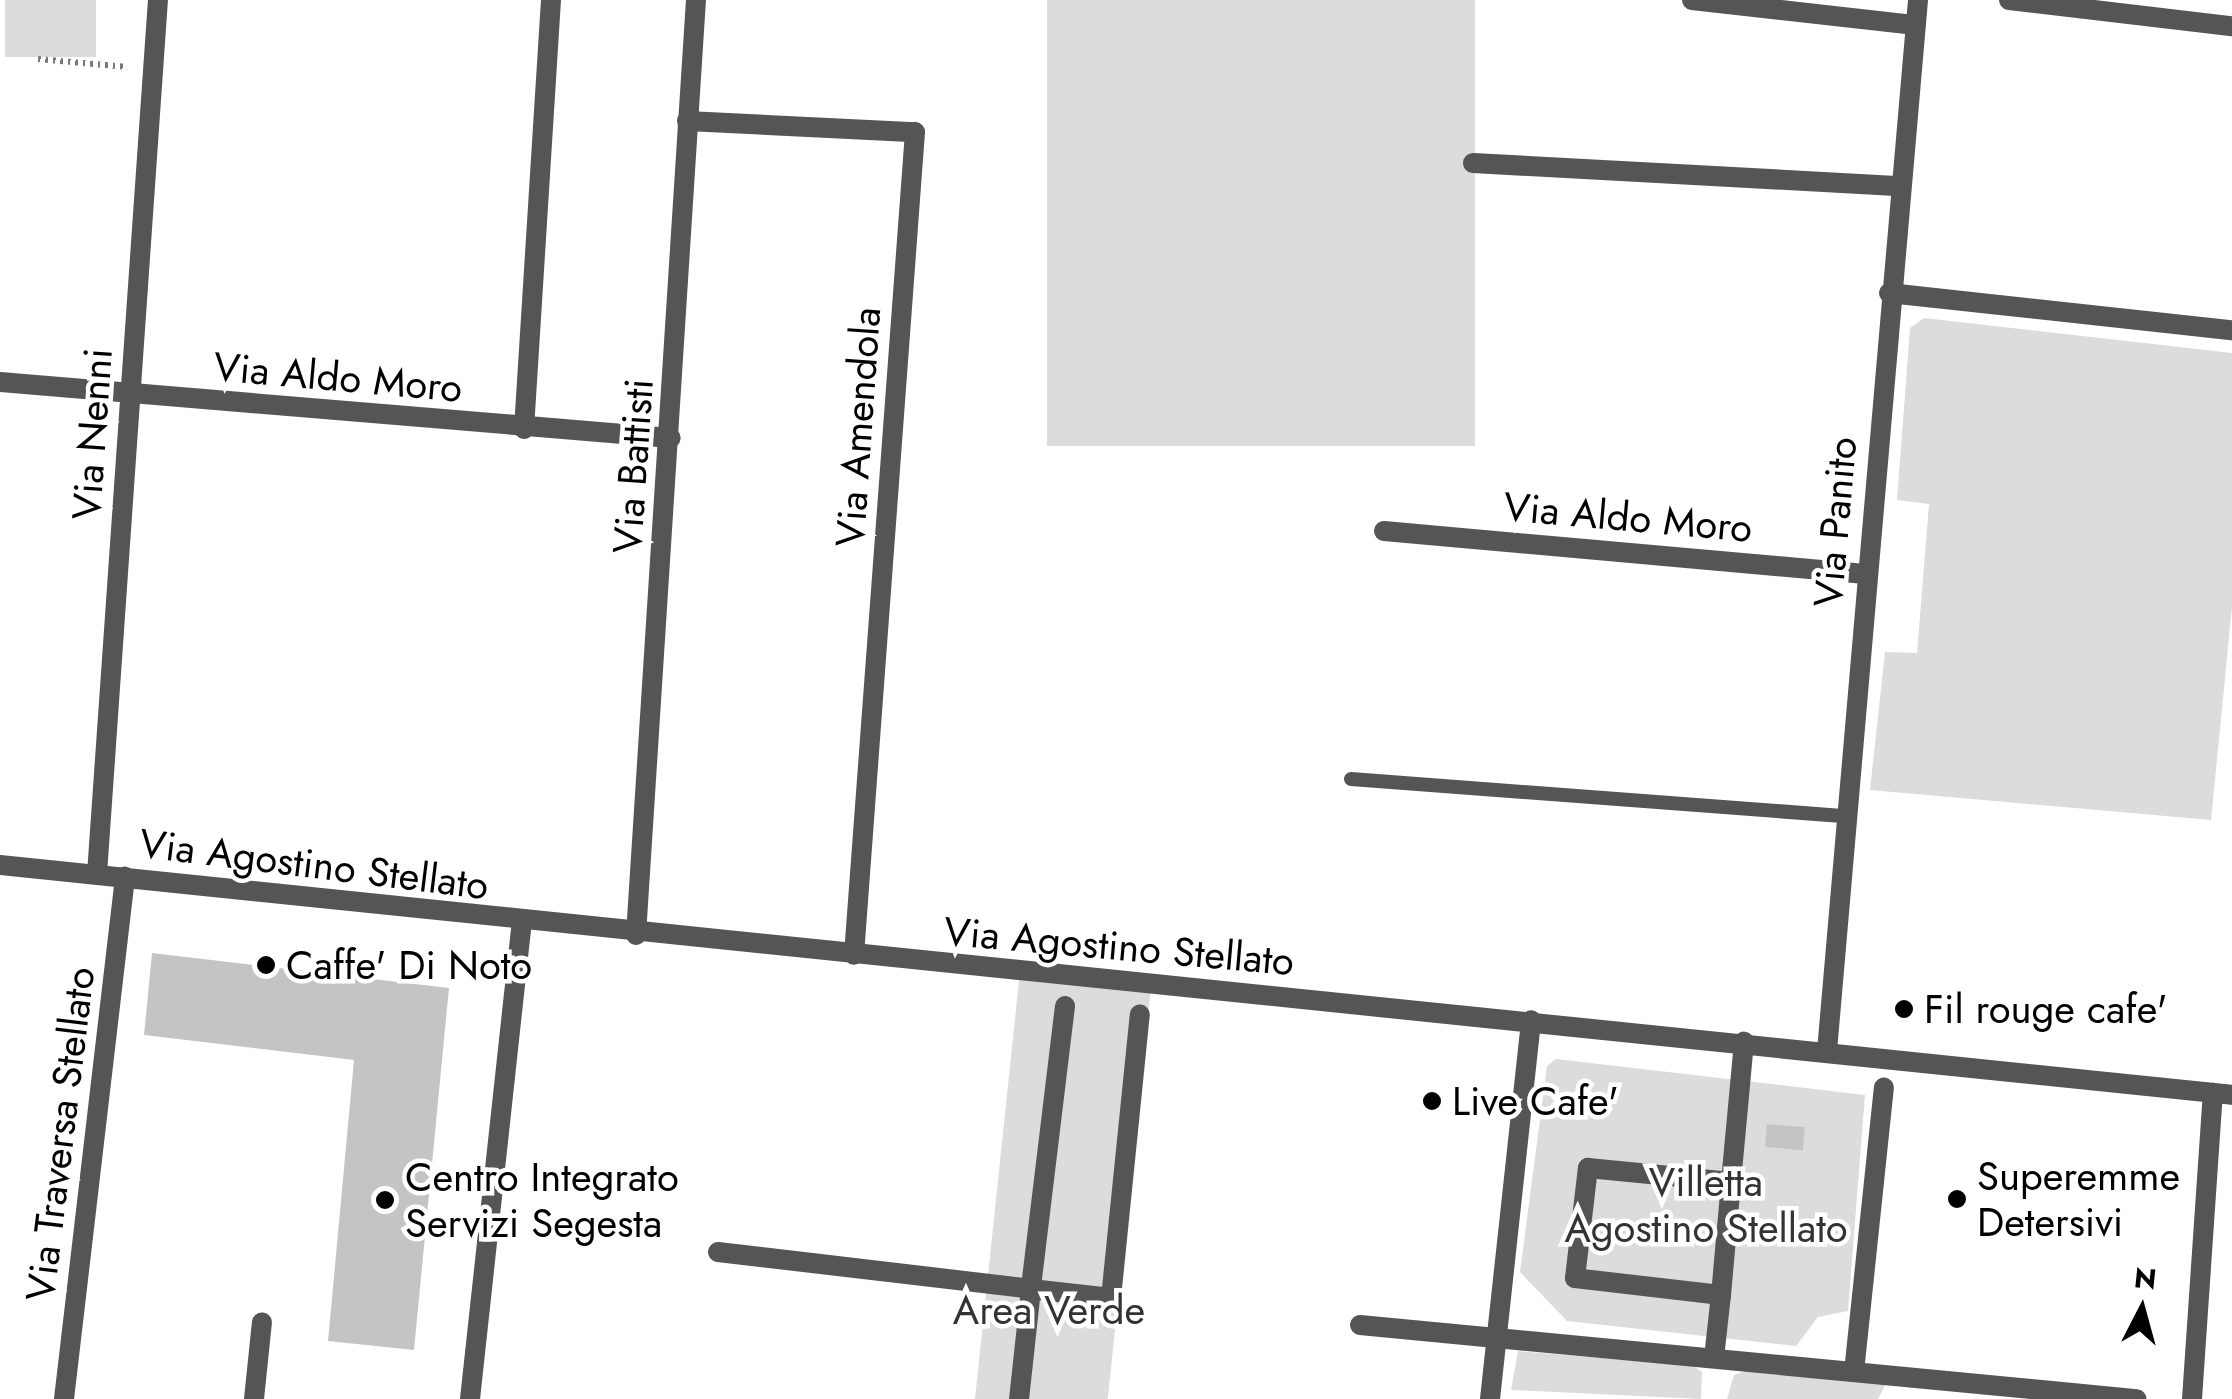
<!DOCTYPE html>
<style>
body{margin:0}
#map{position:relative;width:2232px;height:1399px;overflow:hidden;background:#fff;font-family:Jost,sans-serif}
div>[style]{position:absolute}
.green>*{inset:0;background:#dcdcdc;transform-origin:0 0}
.building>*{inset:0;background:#c4c4c4;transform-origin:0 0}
.path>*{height:6px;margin-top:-3px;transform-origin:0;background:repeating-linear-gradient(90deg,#777 0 2.5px,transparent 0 7.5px)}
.service>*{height:14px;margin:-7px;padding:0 7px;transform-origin:7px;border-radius:7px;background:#555}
.pedestrian>*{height:20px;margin:-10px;padding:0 10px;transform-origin:10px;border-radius:10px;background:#555}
.minor>*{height:20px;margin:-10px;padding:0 10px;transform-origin:10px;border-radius:10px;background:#555}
.dots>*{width:28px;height:28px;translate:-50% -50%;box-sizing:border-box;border:5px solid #fff;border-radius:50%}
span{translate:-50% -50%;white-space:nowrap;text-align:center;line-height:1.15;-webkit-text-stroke:9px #fff;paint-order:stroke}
.street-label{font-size:40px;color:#000}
.poi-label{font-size:40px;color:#000}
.left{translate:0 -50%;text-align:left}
.park-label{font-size:40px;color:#333}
.north{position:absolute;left:2092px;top:1259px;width:100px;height:100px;-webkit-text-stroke:8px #fff;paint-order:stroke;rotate:6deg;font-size:28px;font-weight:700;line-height:40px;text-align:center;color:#000}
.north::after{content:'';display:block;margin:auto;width:35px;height:45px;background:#000;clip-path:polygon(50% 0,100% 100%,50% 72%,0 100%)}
</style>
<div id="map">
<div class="green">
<i style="left:5px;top:0;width:91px;height:57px"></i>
<i style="left:1047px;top:0;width:428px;height:446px"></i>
<i style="clip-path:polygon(1924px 318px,2232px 353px,2232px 607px,2211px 820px,1870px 790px,1885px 652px,1917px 653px,1929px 504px,1897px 500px,1910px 328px)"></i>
<i style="left:1020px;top:971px;width:132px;height:431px;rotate:6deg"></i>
<i style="clip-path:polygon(1556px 1059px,1865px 1095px,1848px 1311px,1818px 1317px,1796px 1346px,1567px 1321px,1520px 1272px,1547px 1066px)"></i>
<i style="clip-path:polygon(1518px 1351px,1693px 1366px,1702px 1372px,1701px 1399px,1511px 1390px)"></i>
<i style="clip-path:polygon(1745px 1371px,1881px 1382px,1885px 1386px,1878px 1399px,1727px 1399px,1734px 1375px)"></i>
</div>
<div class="building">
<i style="clip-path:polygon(152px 953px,449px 988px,414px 1350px,328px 1341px,354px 1060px,144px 1035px)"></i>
<i style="left:1767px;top:1124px;width:38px;height:23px;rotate:5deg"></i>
</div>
<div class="path">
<i style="left:38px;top:59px;width:90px;rotate:5.1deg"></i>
</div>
<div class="service">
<i style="left:1351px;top:779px;width:496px;rotate:4.3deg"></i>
</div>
<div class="pedestrian">
<i style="left:1065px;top:1006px;width:285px;rotate:96.9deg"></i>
<i style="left:1031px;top:1289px;width:81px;rotate:6.4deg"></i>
<i style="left:1111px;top:1298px;width:285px;rotate:-84.2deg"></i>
<i style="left:718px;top:1252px;width:315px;rotate:6.7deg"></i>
<i style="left:1031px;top:1289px;width:111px;rotate:96.2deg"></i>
<i style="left:1721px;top:1295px;width:113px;rotate:-84.9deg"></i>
<i style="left:1360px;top:1325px;width:780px;rotate:5.45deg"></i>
<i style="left:1714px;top:1358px;width:63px;rotate:-83.7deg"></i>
<i style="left:1721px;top:1295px;width:147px;rotate:-173.4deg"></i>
<i style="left:1575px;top:1278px;width:111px;rotate:-83.3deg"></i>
<i style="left:1588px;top:1168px;width:144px;rotate:5.6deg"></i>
<i style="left:1731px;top:1182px;width:141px;rotate:-84.7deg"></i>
<i style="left:1854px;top:1372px;width:286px;rotate:-84deg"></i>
<i style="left:254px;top:1399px;width:77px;rotate:-84.1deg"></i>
<i style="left:1490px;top:1399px;width:381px;rotate:-83.8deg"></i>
<i style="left:2192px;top:1399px;width:307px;rotate:-86.1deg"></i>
</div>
<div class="minor">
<i style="left:1692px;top:0;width:225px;rotate:6.4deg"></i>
<i style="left:2009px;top:0;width:225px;rotate:6.7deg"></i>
<i style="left:687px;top:121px;width:228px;rotate:2.8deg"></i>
<i style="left:915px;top:132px;width:825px;rotate:94.24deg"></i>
<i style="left:1473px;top:163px;width:428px;rotate:3.1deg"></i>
<i style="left:1889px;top:293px;width:345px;rotate:6.2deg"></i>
<i style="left:0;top:382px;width:673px;rotate:4.77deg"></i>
<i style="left:524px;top:429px;width:430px;rotate:-86.4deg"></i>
<i style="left:1384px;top:531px;width:483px;rotate:5.1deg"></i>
<i style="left:0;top:865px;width:2244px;rotate:5.88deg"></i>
<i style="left:97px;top:874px;width:876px;rotate:-86.01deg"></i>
<i style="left:636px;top:935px;width:937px;rotate:-86.33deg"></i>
<i style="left:1827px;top:1051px;width:1055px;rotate:-85.05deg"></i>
<i style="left:64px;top:1399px;width:526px;rotate:-83.33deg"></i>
<i style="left:470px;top:1399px;width:479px;rotate:-83.8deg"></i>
</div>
<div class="dots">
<i style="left:266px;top:965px;background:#000"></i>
<i style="left:1904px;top:1009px;background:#000"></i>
<i style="left:1432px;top:1101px;background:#000"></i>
<i style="left:1957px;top:1199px;background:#000"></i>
<i style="left:385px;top:1200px;background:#000"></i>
</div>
<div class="street-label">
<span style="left:338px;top:377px;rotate:5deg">Via Aldo Moro</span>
<span style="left:858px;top:427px;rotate:-86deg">Via Amendola</span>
<span style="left:92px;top:434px;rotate:-86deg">Via Nenni</span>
<span style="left:633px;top:466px;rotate:-86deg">Via Battisti</span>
<span style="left:1628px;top:517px;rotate:5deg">Via Aldo Moro</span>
<span style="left:1835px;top:522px;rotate:-85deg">Via Panito</span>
<span style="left:314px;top:864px;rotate:7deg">Via Agostino Stellato</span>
<span style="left:1119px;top:946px;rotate:5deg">Via Agostino Stellato</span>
<span style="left:60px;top:1134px;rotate:-83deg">Via Traversa Stellato</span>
</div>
<div class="poi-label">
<span class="left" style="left:286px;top:965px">Caffe' Di Noto</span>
<span class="left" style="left:1924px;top:1009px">Fil rouge cafe'</span>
<span class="left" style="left:1452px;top:1101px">Live Cafe'</span>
<span class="left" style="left:1977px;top:1199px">Superemme<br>Detersivi</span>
<span class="left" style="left:405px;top:1200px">Centro Integrato<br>Servizi Segesta</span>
</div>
<div class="park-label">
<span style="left:1706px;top:1205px">Villetta<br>Agostino Stellato</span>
<span style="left:1049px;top:1310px">Area Verde</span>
</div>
<div class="north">N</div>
</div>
